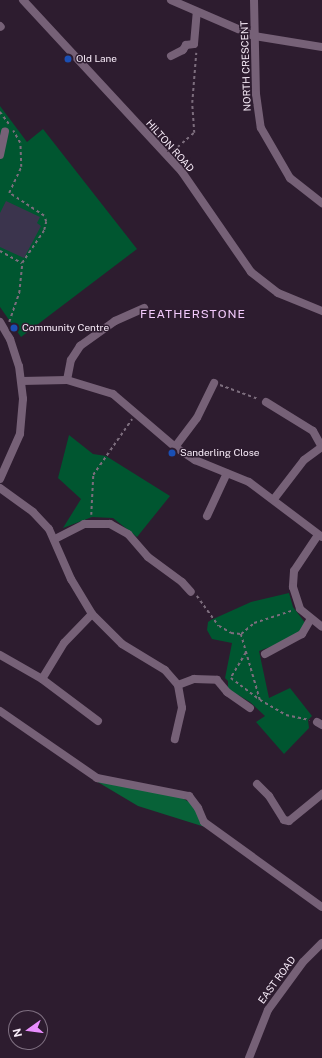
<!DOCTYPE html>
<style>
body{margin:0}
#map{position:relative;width:322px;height:1058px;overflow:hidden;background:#2d1c2f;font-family:"Public Sans",sans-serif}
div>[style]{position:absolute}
.green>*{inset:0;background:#005630}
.forest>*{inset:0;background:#086238}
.building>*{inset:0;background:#3b344d}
.path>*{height:1.5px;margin-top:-0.75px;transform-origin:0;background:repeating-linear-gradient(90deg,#7c6d7d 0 3px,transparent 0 6px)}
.minor>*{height:8px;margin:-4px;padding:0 4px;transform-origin:4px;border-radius:4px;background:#766177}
.dots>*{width:11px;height:11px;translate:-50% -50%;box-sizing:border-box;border:2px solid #2d1c2f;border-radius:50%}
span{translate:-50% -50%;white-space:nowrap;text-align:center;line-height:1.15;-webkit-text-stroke:3px #2d1c2f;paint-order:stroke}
.poi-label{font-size:10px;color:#f8ecf9}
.left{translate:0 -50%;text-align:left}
.street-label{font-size:10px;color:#f8ecf9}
.quarter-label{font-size:12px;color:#f3cafc;letter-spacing:1px}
.north{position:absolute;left:8px;top:1010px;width:40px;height:40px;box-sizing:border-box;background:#2d1c2f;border:1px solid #7e6f80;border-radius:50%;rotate:256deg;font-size:11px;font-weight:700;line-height:16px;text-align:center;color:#f8ecf9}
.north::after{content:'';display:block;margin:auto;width:14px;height:18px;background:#e98dfe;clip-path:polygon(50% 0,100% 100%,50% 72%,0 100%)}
</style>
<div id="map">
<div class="green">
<i style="clip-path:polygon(0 106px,27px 142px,43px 129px,137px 249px,21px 337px,0 307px)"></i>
<i style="clip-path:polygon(69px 435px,93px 454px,106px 456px,170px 496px,137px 537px,113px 518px,92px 517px,63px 528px,81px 499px,58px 478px)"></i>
<i style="clip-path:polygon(289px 593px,293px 607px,306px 624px,300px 632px,284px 642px,259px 651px,269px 698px,290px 688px,312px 716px,308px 720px,309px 728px,284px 754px,256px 722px,265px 716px,250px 702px,228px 689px,228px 681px,225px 678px,232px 643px,212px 639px,207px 630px,208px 622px,211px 620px,251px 602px)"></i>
</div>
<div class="forest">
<i style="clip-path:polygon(96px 781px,180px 797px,191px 803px,205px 827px,138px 806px)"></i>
</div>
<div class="building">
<i style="clip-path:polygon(6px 201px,40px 217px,37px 223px,41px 226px,24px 258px,0 247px,0 213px)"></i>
</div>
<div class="path">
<i style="left:0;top:112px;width:15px;rotate:53deg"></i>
<i style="left:173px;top:151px;width:28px;rotate:-41deg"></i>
<i style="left:194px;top:133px;width:30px;rotate:-94deg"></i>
<i style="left:192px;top:103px;width:50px;rotate:-85.4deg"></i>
<i style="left:0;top:251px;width:25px;rotate:29deg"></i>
<i style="left:9px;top:322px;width:31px;rotate:-71deg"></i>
<i style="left:19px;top:293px;width:30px;rotate:-84deg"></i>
<i style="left:22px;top:263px;width:40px;rotate:-56deg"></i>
<i style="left:44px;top:230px;width:8px;rotate:-76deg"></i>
<i style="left:46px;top:222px;width:6px;rotate:-108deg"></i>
<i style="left:44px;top:216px;width:42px;rotate:-146.7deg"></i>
<i style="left:9px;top:193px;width:29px;rotate:-65deg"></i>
<i style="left:21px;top:167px;width:24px;rotate:-92deg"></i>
<i style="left:20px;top:143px;width:14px;rotate:-120deg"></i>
<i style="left:220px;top:385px;width:40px;rotate:20.2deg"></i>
<i style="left:91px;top:515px;width:40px;rotate:-87.1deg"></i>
<i style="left:93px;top:475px;width:68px;rotate:-55.1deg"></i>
<i style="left:197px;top:596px;width:37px;rotate:54deg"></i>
<i style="left:219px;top:626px;width:14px;rotate:30deg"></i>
<i style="left:231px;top:633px;width:10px;rotate:6deg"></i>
<i style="left:241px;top:634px;width:17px;rotate:-40deg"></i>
<i style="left:254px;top:623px;width:40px;rotate:-18deg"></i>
<i style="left:241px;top:634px;width:69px;rotate:73.9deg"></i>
<i style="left:260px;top:700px;width:30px;rotate:30deg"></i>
<i style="left:286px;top:715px;width:24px;rotate:12deg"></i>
<i style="left:246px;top:653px;width:29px;rotate:121deg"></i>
<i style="left:231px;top:678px;width:36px;rotate:37deg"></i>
</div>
<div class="minor">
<i style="left:23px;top:0;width:234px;rotate:47.2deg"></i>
<i style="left:182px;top:172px;width:121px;rotate:55.4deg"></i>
<i style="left:251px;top:272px;width:34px;rotate:38deg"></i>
<i style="left:278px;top:293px;width:48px;rotate:22.2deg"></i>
<i style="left:171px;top:0;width:90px;rotate:23.4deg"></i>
<i style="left:254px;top:36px;width:69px;rotate:9.2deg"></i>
<i style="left:254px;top:0;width:94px;rotate:88.8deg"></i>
<i style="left:256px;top:94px;width:34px;rotate:82deg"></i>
<i style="left:261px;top:128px;width:58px;rotate:59.9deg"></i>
<i style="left:290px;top:178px;width:41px;rotate:38deg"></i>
<i style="left:0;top:26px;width:1px;rotate:45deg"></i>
<i style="left:171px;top:56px;width:13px;rotate:-27deg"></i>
<i style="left:183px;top:50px;width:6px;rotate:-59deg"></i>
<i style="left:186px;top:45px;width:8px;rotate:-7deg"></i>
<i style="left:194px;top:44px;width:32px;rotate:-85deg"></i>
<i style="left:0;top:155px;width:24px;rotate:-78deg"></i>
<i style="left:0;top:322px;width:20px;rotate:60deg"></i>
<i style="left:10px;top:339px;width:28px;rotate:72deg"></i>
<i style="left:19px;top:366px;width:33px;rotate:83deg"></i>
<i style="left:23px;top:399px;width:35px;rotate:95deg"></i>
<i style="left:20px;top:434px;width:49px;rotate:114deg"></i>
<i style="left:67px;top:380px;width:20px;rotate:-79deg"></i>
<i style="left:71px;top:360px;width:17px;rotate:-57deg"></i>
<i style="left:80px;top:346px;width:43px;rotate:-35.5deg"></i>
<i style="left:115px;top:321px;width:32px;rotate:-24deg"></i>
<i style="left:22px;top:381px;width:45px;rotate:-1.3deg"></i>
<i style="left:67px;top:380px;width:48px;rotate:16.9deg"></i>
<i style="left:113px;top:394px;width:82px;rotate:40.5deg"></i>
<i style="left:175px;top:447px;width:24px;rotate:33deg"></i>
<i style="left:195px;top:460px;width:58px;rotate:22.2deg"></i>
<i style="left:249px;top:482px;width:91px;rotate:37deg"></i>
<i style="left:266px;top:402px;width:55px;rotate:31.7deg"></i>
<i style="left:313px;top:431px;width:18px;rotate:61deg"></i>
<i style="left:175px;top:447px;width:36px;rotate:-53deg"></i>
<i style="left:197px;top:418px;width:39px;rotate:-64deg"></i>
<i style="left:0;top:488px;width:41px;rotate:36deg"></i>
<i style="left:33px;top:512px;width:23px;rotate:47deg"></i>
<i style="left:49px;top:529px;width:55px;rotate:66.3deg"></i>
<i style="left:71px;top:579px;width:41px;rotate:59deg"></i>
<i style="left:92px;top:614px;width:42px;rotate:45deg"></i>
<i style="left:122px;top:644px;width:50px;rotate:31.2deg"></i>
<i style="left:165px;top:670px;width:20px;rotate:49deg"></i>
<i style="left:178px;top:685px;width:23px;rotate:80deg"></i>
<i style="left:182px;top:708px;width:32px;rotate:103deg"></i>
<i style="left:274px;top:499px;width:49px;rotate:-52.4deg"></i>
<i style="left:304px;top:460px;width:22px;rotate:-36deg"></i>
<i style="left:207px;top:516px;width:47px;rotate:-65.1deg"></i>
<i style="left:318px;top:535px;width:43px;rotate:123.7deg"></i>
<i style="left:294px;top:571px;width:16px;rotate:94deg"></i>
<i style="left:293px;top:587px;width:23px;rotate:72deg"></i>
<i style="left:300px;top:609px;width:28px;rotate:39deg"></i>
<i style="left:55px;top:539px;width:33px;rotate:-27deg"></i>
<i style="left:84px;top:524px;width:26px"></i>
<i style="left:110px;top:524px;width:21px;rotate:29deg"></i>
<i style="left:128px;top:534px;width:30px;rotate:49deg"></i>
<i style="left:148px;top:557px;width:42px;rotate:36.3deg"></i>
<i style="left:182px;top:582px;width:13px;rotate:48deg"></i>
<i style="left:92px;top:614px;width:40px;rotate:134deg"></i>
<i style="left:64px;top:643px;width:42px;rotate:121.4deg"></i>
<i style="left:42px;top:679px;width:70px;rotate:36.9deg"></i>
<i style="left:265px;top:654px;width:42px;rotate:-28.4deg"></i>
<i style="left:302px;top:634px;width:16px;rotate:-60deg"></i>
<i style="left:0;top:655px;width:48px;rotate:29.7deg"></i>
<i style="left:178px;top:685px;width:17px;rotate:-21deg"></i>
<i style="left:194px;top:679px;width:23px;rotate:2deg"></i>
<i style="left:217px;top:680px;width:16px;rotate:50deg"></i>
<i style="left:227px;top:692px;width:28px;rotate:35deg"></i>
<i style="left:0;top:711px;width:118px;rotate:34.6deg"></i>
<i style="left:97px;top:778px;width:94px;rotate:11.1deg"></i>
<i style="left:189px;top:796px;width:15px;rotate:53deg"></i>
<i style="left:198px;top:808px;width:15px;rotate:67deg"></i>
<i style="left:204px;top:822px;width:145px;rotate:35.8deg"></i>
<i style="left:317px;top:722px;width:6px;rotate:31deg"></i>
<i style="left:257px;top:784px;width:17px;rotate:45deg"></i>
<i style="left:269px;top:796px;width:28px;rotate:58deg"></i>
<i style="left:284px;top:820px;width:5px;rotate:11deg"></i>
<i style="left:289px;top:821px;width:43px;rotate:-39.3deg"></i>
<i style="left:249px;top:1058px;width:52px;rotate:-68.4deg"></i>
<i style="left:268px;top:1010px;width:59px;rotate:-53.9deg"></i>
<i style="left:303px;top:962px;width:27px;rotate:-45deg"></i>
</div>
<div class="dots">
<i style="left:68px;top:59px;background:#1a4fb4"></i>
<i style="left:14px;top:328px;background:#1a4fb4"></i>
<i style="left:172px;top:453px;background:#1a4fb4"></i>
</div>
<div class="poi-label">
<span class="left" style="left:76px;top:59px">Old Lane</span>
<span class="left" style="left:22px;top:328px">Community Centre</span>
<span class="left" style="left:180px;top:453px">Sanderling Close</span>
</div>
<div class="street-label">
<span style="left:246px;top:66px;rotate:-92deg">NORTH CRESCENT</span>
<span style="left:170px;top:146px;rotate:48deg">HILTON ROAD</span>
<span style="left:277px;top:980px;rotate:-54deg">EAST ROAD</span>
</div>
<div class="quarter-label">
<span style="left:193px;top:315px">FEATHERSTONE</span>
</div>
<div class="north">N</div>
</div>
